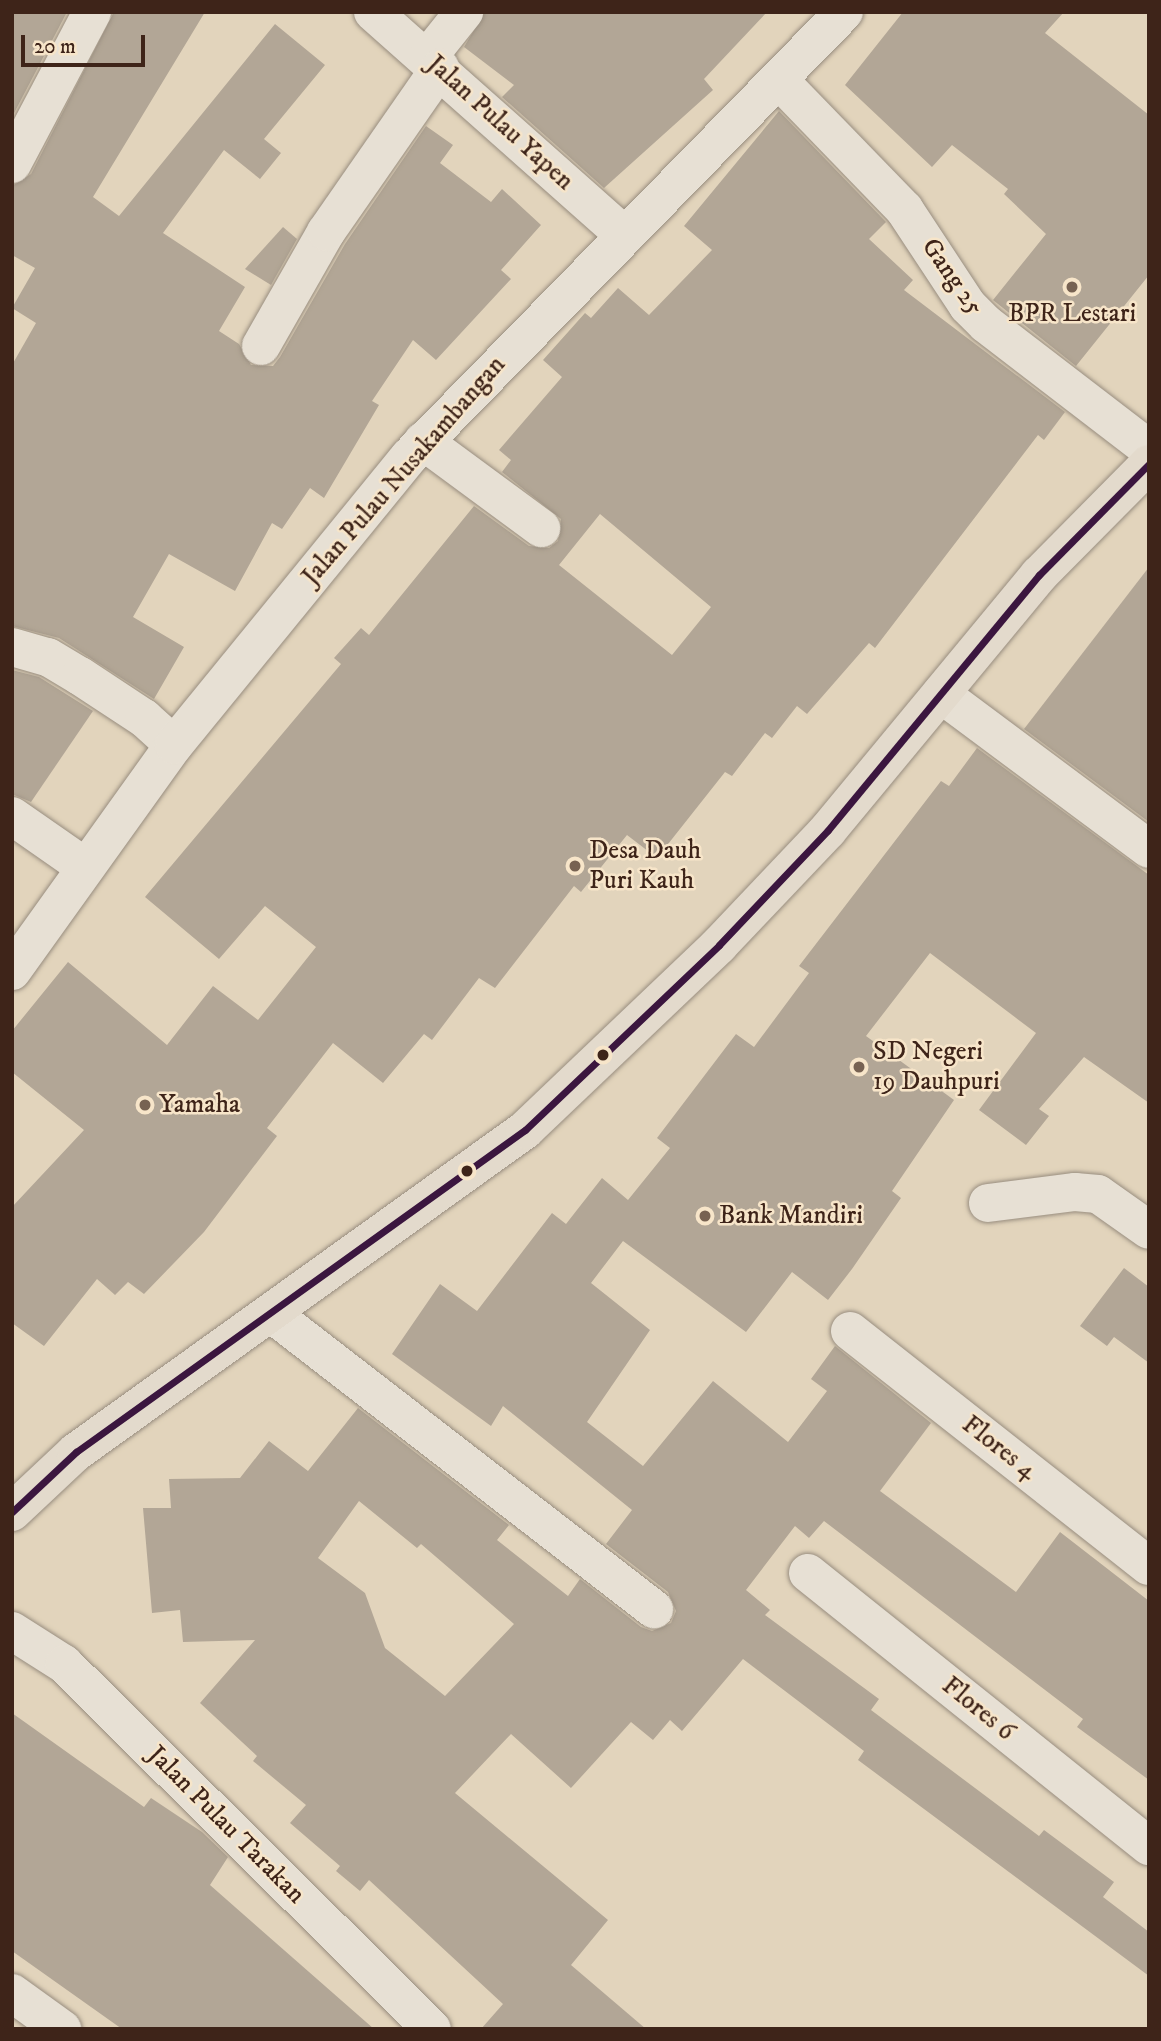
<!DOCTYPE html>
<style>
body{margin:0}
#map{position:relative;width:1161px;height:2041px;overflow:hidden;background:#e2d4bc;font-family:"IM FELL DW Pica",serif}
div>[style]{position:absolute}
.building>*{inset:0;background:#b2a696}
.roads{filter:drop-shadow(0 0 2px #988d7f) drop-shadow(0 0 2px #988d7f)}
.minor>*{height:38px;margin:-19px;padding:0 19px;transform-origin:19px;border-radius:19px;background:#e7e0d4}
.major>*{height:38px;margin:-19px;padding:0 19px;transform-origin:19px;border-radius:19px;background:#e3dacc}
.bus-1>*{height:7px;margin:-3.5px;padding:0 3.5px;transform-origin:3.5px;border-radius:3.5px;background:#3b163f}
.dots>*{width:19px;height:19px;translate:-50% -50%;box-sizing:border-box;border:4px solid #f7e5c9;border-radius:50%}
span{translate:-50% -50%;white-space:nowrap;text-align:center;line-height:1.15;-webkit-text-stroke:5px #f7e5c9;paint-order:stroke}
.street-label{font-size:26px;color:#3e2419}
.poi-label{font-size:26px;color:#3e2419}
.left{translate:0 -50%;text-align:left}
.frame{position:absolute;inset:0;border:14px solid #3e2419;pointer-events:none}
.scale{position:absolute;left:21px;top:35px;width:124px;height:32px;box-sizing:border-box;border:4px solid #3e2419;border-top:0;padding-left:9px;font-size:21px;line-height:24px;white-space:nowrap;color:#3e2419;-webkit-text-stroke:5px #f7e5c9;paint-order:stroke}
</style>
<div id="map">
<div class="building">
<i style="clip-path:polygon(12px 12px,67px 12px,12px 117px)"></i>
<i style="clip-path:polygon(114px 12px,205px 12px,93px 197px,119px 216px,275px 24px,325px 65px,264px 139px,281px 153px,260px 179px,224px 150px,163px 233px,245px 287px,219px 331px,239px 344px,251px 365px,273px 366px,280px 357px,345px 244px,426px 126px,453px 145px,440px 163px,491px 202px,502px 189px,541px 225px,501px 270px,511px 279px,436px 360px,413px 340px,372px 401px,379px 405px,324px 498px,310px 488px,282px 529px,272px 523px,235px 591px,169px 554px,133px 617px,184px 647px,154px 699px,59px 638px,12px 626px,12px 365px,36px 323px,12px 308px,35px 268px,12px 255px,12px 186px,31px 174px)"></i>
<i style="clip-path:polygon(485px 12px,767px 12px,704px 79px,713px 90px,604px 188px,502px 97px,514px 85px,464px 47px)"></i>
<i style="clip-path:polygon(903px 12px,1064px 12px,1045px 33px,1149px 115px,1149px 275px,1076px 366px,993px 300px,1046px 234px,1004px 194px,1008px 189px,952px 145px,932px 167px,845px 85px)"></i>
<i style="clip-path:polygon(evenodd,779px 111px,886px 222px,869px 239px,913px 280px,904px 290px,1065px 412px,1044px 440px,1038px 435px,875px 648px,869px 643px,807px 714px,797px 706px,772px 738px,765px 733px,732px 776px,725px 772px,657px 858px,627px 835px,581px 892px,574px 886px,495px 988px,479px 978px,432px 1040px,424px 1034px,383px 1083px,333px 1043px,267px 1128px,277px 1136px,204px 1232px,144px 1294px,128px 1282px,115px 1295px,97px 1279px,44px 1346px,12px 1323px,12px 1207px,84px 1130px,12px 1072px,12px 1031px,68px 962px,167px 1045px,213px 986px,258px 1020px,316px 947px,265px 906px,219px 959px,145px 897px,341px 664px,334px 658px,361px 628px,369px 635px,474px 506px,529px 546px,549px 548px,558px 541px,561px 519px,502px 472px,511px 460px,499px 450px,562px 377px,543px 360px,585px 313px,591px 318px,618px 288px,649px 315px,712px 250px,684px 226px,779px 111px,600px 514px,711px 607px,672px 655px,559px 565px,600px 514px)"></i>
<i style="clip-path:polygon(283px 227px,297px 239px,271px 285px,245px 269px)"></i>
<i style="clip-path:polygon(1149px 567px,1149px 822px,1024px 729px)"></i>
<i style="clip-path:polygon(12px 670px,39px 677px,93px 711px,31px 802px,12px 794px)"></i>
<i style="clip-path:polygon(evenodd,977px 748px,1149px 875px,1149px 1103px,1084px 1057px,1039px 1109px,1049px 1116px,1026px 1145px,979px 1110px,1036px 1033px,930px 953px,866px 1036px,954px 1100px,892px 1191px,901px 1198px,852px 1269px,828px 1300px,792px 1272px,746px 1332px,623px 1241px,591px 1283px,650px 1330px,587px 1422px,643px 1466px,713px 1381px,788px 1442px,827px 1391px,811px 1379px,835px 1346px,931px 1423px,880px 1491px,1016px 1592px,1060px 1532px,1149px 1601px,1149px 1780px,1077px 1727px,1083px 1719px,824px 1521px,809px 1538px,795px 1526px,746px 1590px,770px 1610px,765px 1615px,879px 1699px,871px 1710px,1039px 1836px,1044px 1830px,1114px 1882px,1103px 1897px,1149px 1932px,1149px 1976px,858px 1760px,864px 1751px,743px 1659px,682px 1731px,670px 1720px,653px 1740px,631px 1722px,571px 1788px,511px 1734px,455px 1793px,608px 1920px,571px 1965px,646px 2029px,481px 2029px,503px 2004px,369px 1880px,360px 1891px,336px 1871px,340px 1866px,290px 1823px,306px 1805px,253px 1761px,257px 1756px,200px 1703px,255px 1640px,183px 1642px,180px 1610px,152px 1613px,143px 1508px,171px 1508px,169px 1479px,240px 1478px,269px 1441px,308px 1471px,358px 1408px,509px 1525px,497px 1540px,568px 1596px,580px 1579px,641px 1627px,652px 1631px,671px 1623px,676px 1611px,668px 1592px,606px 1544px,632px 1510px,503px 1406px,491px 1426px,392px 1354px,440px 1284px,477px 1311px,552px 1213px,566px 1224px,602px 1178px,628px 1200px,670px 1148px,657px 1138px,736px 1034px,754px 1047px,809px 973px,799px 966px,941px 781px,949px 786px,977px 748px,359px 1501px,417px 1548px,421px 1544px,514px 1624px,445px 1696px,385px 1648px,365px 1593px,318px 1558px,359px 1501px)"></i>
<i style="clip-path:polygon(1124px 1268px,1149px 1287px,1149px 1363px,1114px 1337px,1107px 1346px,1080px 1326px)"></i>
<i style="clip-path:polygon(12px 1713px,144px 1807px,151px 1798px,202px 1832px,228px 1857px,210px 1885px,374px 2029px,122px 2029px,12px 1951px)"></i>
</div>
<div class="roads">
<div class="minor">
<i style="left:373px;top:12px;width:337px;rotate:41.6deg"></i>
<i style="left:428px;top:57px;width:58px;rotate:-51.3deg"></i>
<i style="left:779px;top:80px;width:180px;rotate:45.9deg"></i>
<i style="left:904px;top:209px;width:116px;rotate:56.6deg"></i>
<i style="left:968px;top:306px;width:25px;rotate:45deg"></i>
<i style="left:986px;top:324px;width:205px;rotate:37.5deg"></i>
<i style="left:12px;top:164px;width:172px;rotate:-62.2deg"></i>
<i style="left:261px;top:346px;width:131px;rotate:-60.3deg"></i>
<i style="left:326px;top:232px;width:200px;rotate:-55.2deg"></i>
<i style="left:423px;top:441px;width:147px;rotate:36.4deg"></i>
<i style="left:12px;top:647px;width:37px;rotate:16deg"></i>
<i style="left:48px;top:657px;width:37px;rotate:31deg"></i>
<i style="left:80px;top:676px;width:77px;rotate:33.3deg"></i>
<i style="left:144px;top:718px;width:40px;rotate:42deg"></i>
<i style="left:941px;top:694px;width:259px;rotate:36.7deg"></i>
<i style="left:12px;top:816px;width:89px;rotate:34.9deg"></i>
<i style="left:12px;top:971px;width:278px;rotate:-54.4deg"></i>
<i style="left:174px;top:745px;width:372px;rotate:-50.8deg"></i>
<i style="left:409px;top:457px;width:622px;rotate:-45.65deg"></i>
<i style="left:988px;top:1203px;width:88px;rotate:-7.2deg"></i>
<i style="left:1075px;top:1192px;width:23px;rotate:5deg"></i>
<i style="left:1098px;top:1194px;width:62px;rotate:35.2deg"></i>
<i style="left:272px;top:1314px;width:483px;rotate:37.7deg"></i>
<i style="left:850px;top:1331px;width:380px;rotate:38.2deg"></i>
<i style="left:808px;top:1573px;width:437px;rotate:38.7deg"></i>
<i style="left:12px;top:1631px;width:62px;rotate:32.4deg"></i>
<i style="left:64px;top:1664px;width:518px;rotate:44.77deg"></i>
<i style="left:12px;top:1993px;width:62px;rotate:35.8deg"></i>
</div>
<div class="major">
<i style="left:12px;top:1512px;width:88px;rotate:-43.2deg"></i>
<i style="left:76px;top:1452px;width:553px;rotate:-35.65deg"></i>
<i style="left:525px;top:1130px;width:268px;rotate:-43.6deg"></i>
<i style="left:719px;top:945px;width:158px;rotate:-46.5deg"></i>
<i style="left:828px;top:830px;width:331px;rotate:-50.4deg"></i>
<i style="left:1039px;top:575px;width:156px;rotate:-45.3deg"></i>
</div>
</div>
<div class="bus-1">
<i style="left:12px;top:1512px;width:88px;rotate:-43.2deg"></i>
<i style="left:76px;top:1452px;width:553px;rotate:-35.65deg"></i>
<i style="left:525px;top:1130px;width:268px;rotate:-43.6deg"></i>
<i style="left:719px;top:945px;width:158px;rotate:-46.5deg"></i>
<i style="left:828px;top:830px;width:331px;rotate:-50.4deg"></i>
<i style="left:1039px;top:575px;width:156px;rotate:-45.3deg"></i>
</div>
<div class="dots">
<i style="left:1072px;top:287px;background:#776252"></i>
<i style="left:575px;top:866px;background:#776252"></i>
<i style="left:603px;top:1055px;background:#3e2419"></i>
<i style="left:859px;top:1067px;background:#776252"></i>
<i style="left:145px;top:1105px;background:#776252"></i>
<i style="left:467px;top:1171px;background:#3e2419"></i>
<i style="left:705px;top:1216px;background:#776252"></i>
</div>
<div class="street-label">
<span style="left:500px;top:123px;rotate:42deg">Jalan Pulau Yapen</span>
<span style="left:952px;top:277px;rotate:55deg">Gang 25</span>
<span style="left:404px;top:471px;rotate:-49deg">Jalan Pulau Nusakambangan</span>
<span style="left:999px;top:1448px;rotate:38deg">Flores 4</span>
<span style="left:978px;top:1709px;rotate:39deg">Flores 6</span>
<span style="left:226px;top:1825px;rotate:45deg">Jalan Pulau Tarakan</span>
</div>
<div class="poi-label">
<span style="left:1072px;top:314px">BPR Lestari</span>
<span class="left" style="left:589px;top:866px">Desa Dauh<br>Puri Kauh</span>
<span class="left" style="left:873px;top:1067px">SD Negeri<br>19 Dauhpuri</span>
<span class="left" style="left:159px;top:1105px">Yamaha</span>
<span class="left" style="left:719px;top:1216px">Bank Mandiri</span>
</div>
<div class="frame"></div>
<div class="scale">20 m</div>
</div>
